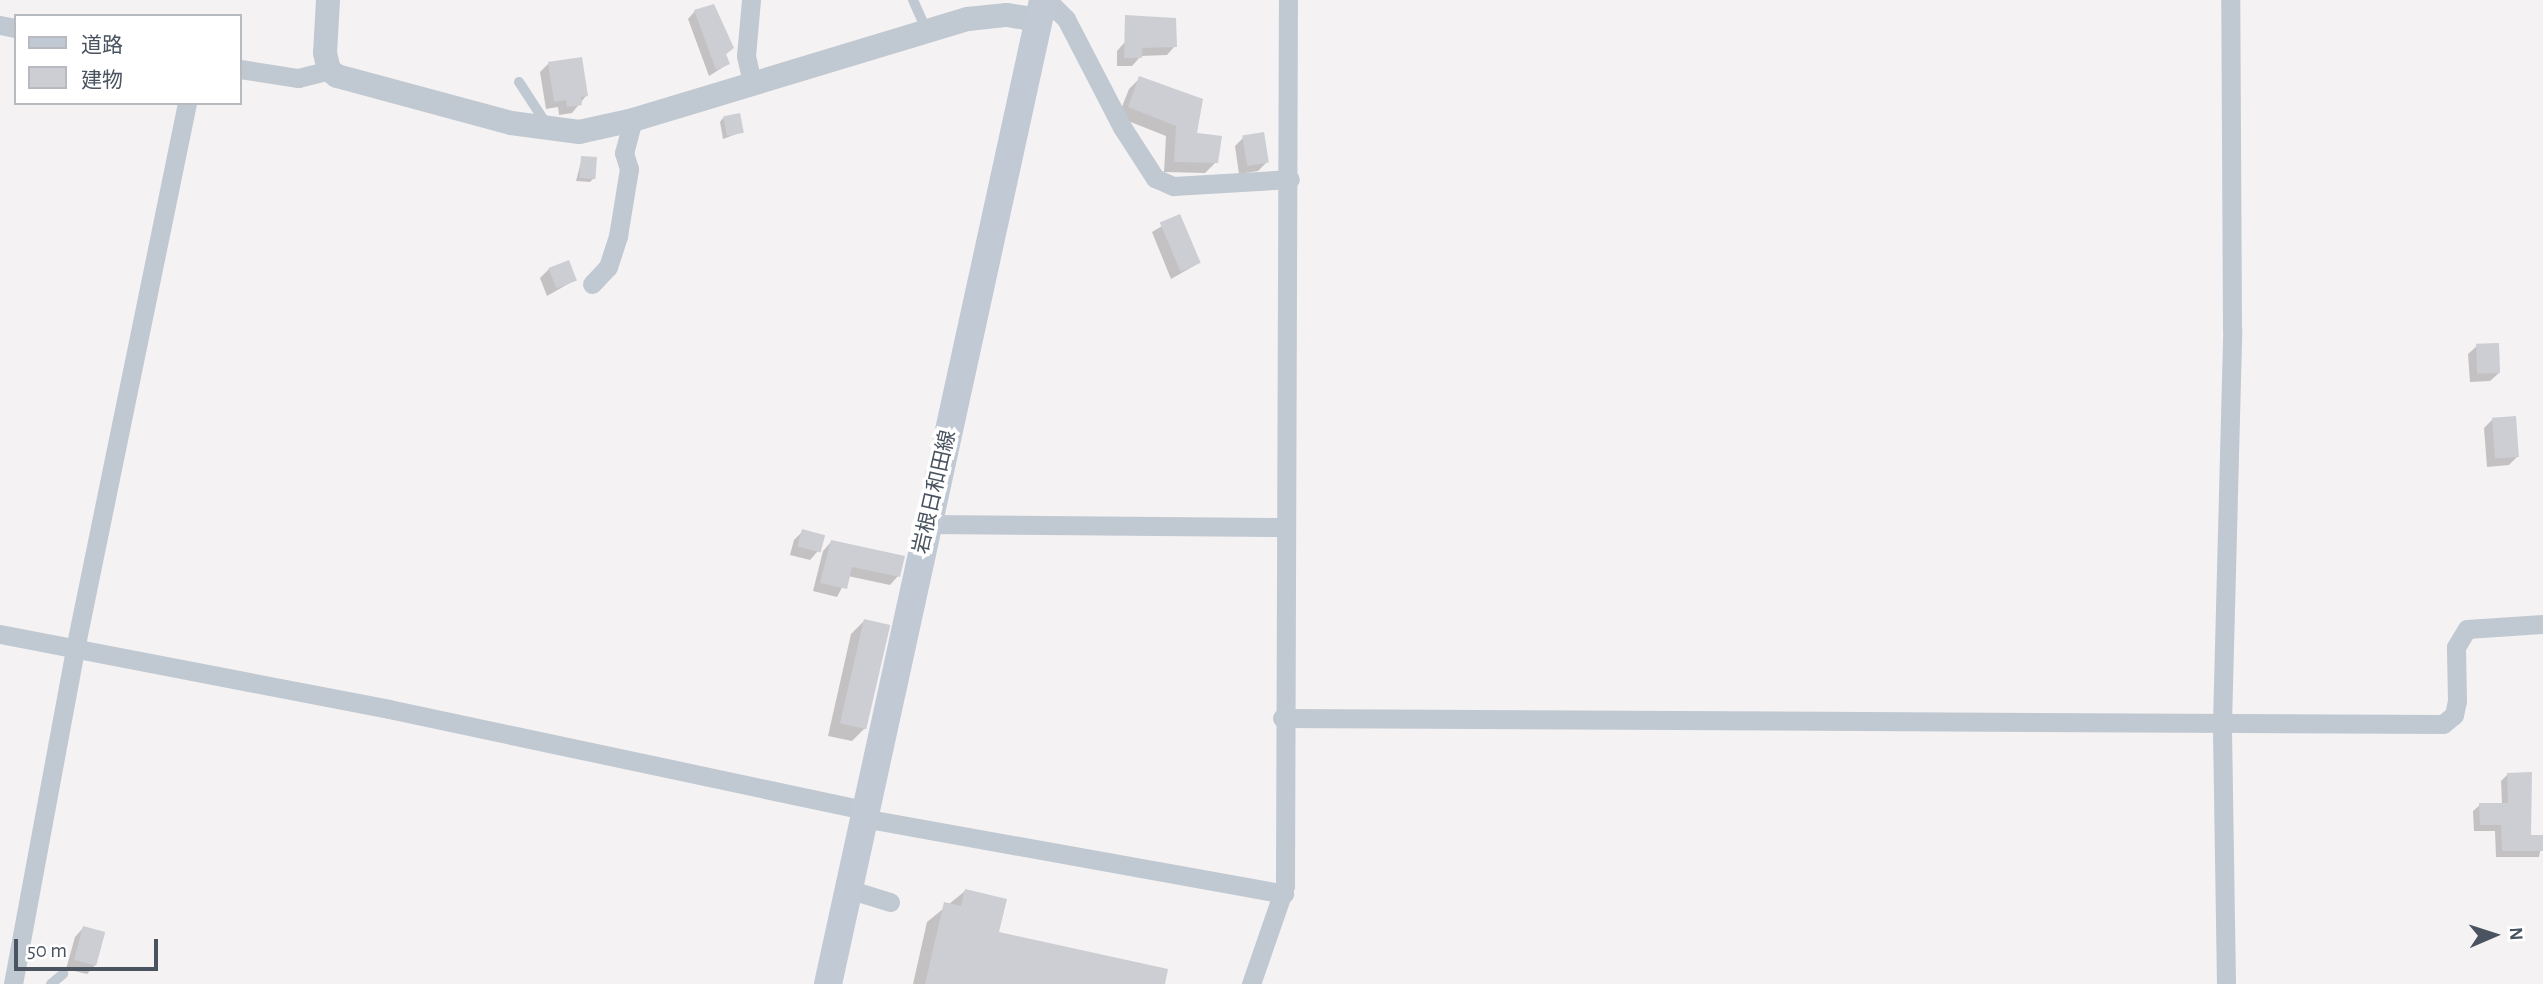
<!DOCTYPE html>
<meta charset="utf-8">
<style>
body{margin:0}
#map{position:relative;width:2543px;height:984px;overflow:hidden;background:#f4f2f2;font-family:"Alegreya Sans","Noto Sans JP",sans-serif}
div>[style]{position:absolute}
.shadow>*{inset:0;background:#0003}
.building>*{inset:0;background:#ccced4;transform-origin:0 0}
.service>*{height:10px;margin:-5px;padding:0 5px;transform-origin:5px;border-radius:5px;background:#c0c8d1}
.minor>*{height:19px;margin:-9.5px;padding:0 9.5px;transform-origin:9.5px;border-radius:9.5px;background:#c0c8d1}
.tertiary>*{height:24px;margin:-12px;padding:0 12px;transform-origin:12px;border-radius:12px;background:#c0c8d1}
.secondary>*{height:28px;margin:-14px;padding:0 14px;transform-origin:14px;border-radius:14px;background:#c1c9d5}
span{translate:-50% -50%;white-space:nowrap;text-align:center;line-height:1.15;-webkit-text-stroke:7px #fff;paint-order:stroke}
.street-label{font-size:21px;color:#4a5460}
.legend{position:absolute;left:14px;top:14px;width:228px;height:91px;box-sizing:border-box;background:#fff;border:2px solid #b7bbbf;margin:0;padding:9px 12px;list-style:none;font-size:21px;color:#4a5460}
.legend li{display:flex;align-items:center;gap:14px;height:35px}
.legend b{width:35px;border:2px solid #b7bbbf}
.north{position:absolute;left:2459px;top:900px;width:70px;height:70px;-webkit-text-stroke:5px #fff;paint-order:stroke;rotate:87deg;font-size:19px;font-weight:700;line-height:28px;text-align:center;color:#4a5460}
.north::after{content:'';display:block;margin:auto;width:24px;height:32px;background:#4a5460;clip-path:polygon(50% 0,100% 100%,50% 72%,0 100%)}
.scale{position:absolute;left:14px;top:939px;width:144px;height:32px;box-sizing:border-box;border:4px solid #4a5460;border-top:0;padding-left:9px;font-size:21px;line-height:24px;white-space:nowrap;color:#4a5460;-webkit-text-stroke:5px #fff;paint-order:stroke}
</style>
<div id="map">
<div class="shadow">
<i style="clip-path:polygon(695px 11px,732px 48px,725px 55px,728px 64px,709px 76px,688px 19px)"></i>
<i style="clip-path:polygon(1125px 42px,1175px 46px,1167px 55px,1141px 56px,1132px 66px,1117px 66px,1117px 51px)"></i>
<i style="clip-path:polygon(549px 63px,586px 96px,572px 113px,559px 115px,558px 107px,546px 109px,540px 72px)"></i>
<i style="clip-path:polygon(1140px 78px,1216px 162px,1205px 173px,1164px 172px,1166px 136px,1118px 117px,1129px 89px)"></i>
<i style="clip-path:polygon(723px 118px,742px 132px,723px 139px,720px 122px)"></i>
<i style="clip-path:polygon(1243px 138px,1267px 162px,1258px 171px,1239px 174px,1235px 146px)"></i>
<i style="clip-path:polygon(582px 158px,594px 178px,590px 182px,576px 181px)"></i>
<i style="clip-path:polygon(1179px 216px,1199px 263px,1171px 279px,1152px 232px)"></i>
<i style="clip-path:polygon(549px 269px,575px 280px,547px 296px,540px 278px)"></i>
<i style="clip-path:polygon(2477px 346px,2499px 373px,2490px 381px,2470px 382px,2468px 354px)"></i>
<i style="clip-path:polygon(2493px 419px,2517px 457px,2509px 465px,2487px 467px,2484px 428px)"></i>
<i style="clip-path:polygon(803px 531px,818px 551px,810px 560px,790px 555px,794px 540px)"></i>
<i style="clip-path:polygon(831px 542px,898px 576px,890px 585px,848px 576px,837px 597px,813px 591px,823px 551px)"></i>
<i style="clip-path:polygon(864px 621px,865px 728px,852px 741px,828px 736px,851px 634px)"></i>
<i style="clip-path:polygon(2508px 774px,2529px 837px,2543px 836px,2539px 857px,2496px 857px,2495px 831px,2474px 831px,2473px 811px,2480px 805px,2502px 804px,2501px 781px)"></i>
<i style="clip-path:polygon(965px 891px,997px 933px,1163px 984px,913px 984px,927px 922px)"></i>
<i style="clip-path:polygon(83px 928px,95px 965px,87px 974px,66px 969px,75px 937px)"></i>
</div>
<div class="building">
<i style="clip-path:polygon(714px 4px,734px 48px,726px 54px,730px 64px,716px 70px,694px 10px)"></i>
<i style="clip-path:polygon(1125px 15px,1176px 18px,1177px 47px,1142px 48px,1142px 58px,1124px 58px)"></i>
<i style="clip-path:polygon(582px 57px,588px 96px,581px 97px,582px 105px,567px 107px,566px 100px,554px 102px,548px 62px)"></i>
<i style="clip-path:polygon(1139px 76px,1203px 99px,1197px 133px,1222px 136px,1218px 163px,1174px 162px,1176px 126px,1128px 107px)"></i>
<i style="left:740px;top:113px;width:20px;height:17px;rotate:79deg"></i>
<i style="left:1264px;top:132px;width:31px;height:22px;rotate:81deg"></i>
<i style="left:581px;top:156px;width:16px;height:22px;rotate:4deg"></i>
<i style="left:1180px;top:214px;width:53px;height:22px;rotate:67deg"></i>
<i style="left:569px;top:260px;width:22px;height:22px;rotate:69deg"></i>
<i style="left:2499px;top:343px;width:30px;height:23px;rotate:88deg"></i>
<i style="left:2516px;top:416px;width:41px;height:24px;rotate:86deg"></i>
<i style="left:802px;top:529px;width:24px;height:18px;rotate:15deg"></i>
<i style="clip-path:polygon(831px 540px,905px 556px,900px 577px,852px 567px,847px 589px,820px 583px)"></i>
<i style="left:864px;top:619px;width:27px;height:107px;rotate:13deg"></i>
<i style="clip-path:polygon(2532px 772px,2531px 835px,2543px 835px,2543px 851px,2502px 851px,2501px 825px,2480px 825px,2479px 803px,2508px 803px,2507px 773px)"></i>
<i style="clip-path:polygon(965px 889px,1007px 899px,999px 932px,1168px 969px,1165px 984px,925px 984px,944px 902px,961px 906px)"></i>
<i style="left:83px;top:926px;width:23px;height:35px;rotate:15deg"></i>
</div>
<div class="service">
<i style="left:913px;top:0;width:34px;rotate:66deg"></i>
<i style="left:519px;top:82px;width:51px;rotate:56.9deg"></i>
<i style="left:51px;top:984px;width:16px;rotate:-40deg"></i>
</div>
<div class="minor">
<i style="left:751px;top:0;width:56px;rotate:95.1deg"></i>
<i style="left:746px;top:56px;width:28px;rotate:77deg"></i>
<i style="left:1047px;top:0;width:27px;rotate:45deg"></i>
<i style="left:1066px;top:19px;width:122px;rotate:62.6deg"></i>
<i style="left:1122px;top:127px;width:61px;rotate:57.1deg"></i>
<i style="left:1155px;top:178px;width:20px;rotate:24deg"></i>
<i style="left:1173px;top:186px;width:117px;rotate:-3.4deg"></i>
<i style="left:0;top:25px;width:16px;rotate:11deg"></i>
<i style="left:240px;top:69px;width:59px;rotate:8.8deg"></i>
<i style="left:298px;top:78px;width:32px;rotate:-14deg"></i>
<i style="left:592px;top:284px;width:23px;rotate:-47deg"></i>
<i style="left:608px;top:267px;width:33px;rotate:-72deg"></i>
<i style="left:618px;top:236px;width:68px;rotate:-80.7deg"></i>
<i style="left:629px;top:169px;width:17px;rotate:-107deg"></i>
<i style="left:624px;top:153px;width:34px;rotate:-75deg"></i>
<i style="left:927px;top:524px;width:357px;rotate:0.5deg"></i>
<i style="left:0;top:634px;width:396px;rotate:10.9deg"></i>
<i style="left:389px;top:709px;width:487px;rotate:12deg"></i>
<i style="left:1282px;top:718px;width:1161px;rotate:0.3deg"></i>
<i style="left:2443px;top:724px;width:14px;rotate:-39deg"></i>
<i style="left:2454px;top:715px;width:14px;rotate:-78deg"></i>
<i style="left:2457px;top:701px;width:54px;rotate:-91.1deg"></i>
<i style="left:2456px;top:647px;width:21px;rotate:-59deg"></i>
<i style="left:2467px;top:629px;width:76px;rotate:-3.8deg"></i>
<i style="left:863px;top:818px;width:428px;rotate:10.2deg"></i>
<i style="left:848px;top:889px;width:44px;rotate:17.2deg"></i>
<i style="left:13px;top:984px;width:341px;rotate:-79.5deg"></i>
<i style="left:75px;top:649px;width:557px;rotate:-78.41deg"></i>
<i style="left:1251px;top:984px;width:104px;rotate:-70.9deg"></i>
<i style="left:1285px;top:886px;width:886px;rotate:-89.81deg"></i>
<i style="left:2226px;top:984px;width:261px;rotate:-90.9deg"></i>
<i style="left:2222px;top:723px;width:394px;rotate:-88.5deg"></i>
<i style="left:2232px;top:329px;width:329px;rotate:-90.3deg"></i>
</div>
<div class="tertiary">
<i style="left:328px;top:0;width:53px;rotate:93.2deg"></i>
<i style="left:325px;top:53px;width:17px;rotate:77deg"></i>
<i style="left:329px;top:70px;width:10px;rotate:37deg"></i>
<i style="left:337px;top:76px;width:180px;rotate:15.1deg"></i>
<i style="left:511px;top:123px;width:69px;rotate:7.5deg"></i>
<i style="left:579px;top:132px;width:55px;rotate:-12.5deg"></i>
<i style="left:633px;top:120px;width:350px;rotate:-16.8deg"></i>
<i style="left:968px;top:19px;width:39px;rotate:-6deg"></i>
<i style="left:1007px;top:15px;width:31px;rotate:9deg"></i>
</div>
<div class="secondary">
<i style="left:828px;top:984px;width:1007px;rotate:-77.67deg"></i>
</div>
<div class="street-label">
<span style="left:935px;top:492px;rotate:-77deg">岩根日和田線</span>
</div>
<ul class="legend">
<li><b style="height:9px;background:#c1c9d5"></b>道路</li>
<li><b style="height:19px;background:#ccced4"></b>建物</li>
</ul>
<div class="north">N</div>
<div class="scale">50 m</div>
</div>
